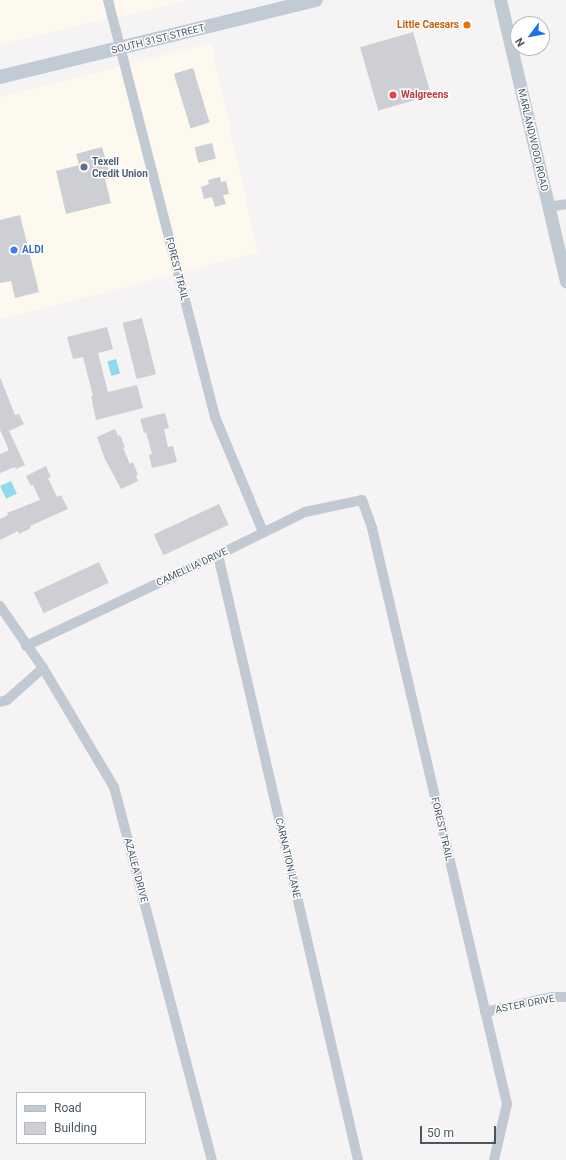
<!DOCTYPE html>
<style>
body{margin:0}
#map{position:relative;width:566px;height:1160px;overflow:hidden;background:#f5f3f3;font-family:Roboto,sans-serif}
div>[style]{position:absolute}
.commercial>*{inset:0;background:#fdf9ef}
.water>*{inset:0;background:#90daee;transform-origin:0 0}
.building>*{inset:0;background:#cdcfd5;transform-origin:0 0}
.minor>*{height:10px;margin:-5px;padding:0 5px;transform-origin:5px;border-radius:5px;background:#c1cad2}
.tertiary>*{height:13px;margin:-6.5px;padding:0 6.5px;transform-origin:6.5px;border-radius:6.5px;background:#c1cad2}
.secondary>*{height:14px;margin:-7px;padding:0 7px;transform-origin:7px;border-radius:7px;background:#c1cbd6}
.dots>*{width:11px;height:11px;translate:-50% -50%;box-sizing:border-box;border:2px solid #fff;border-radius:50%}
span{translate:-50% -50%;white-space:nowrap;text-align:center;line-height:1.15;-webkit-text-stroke:3px #fff;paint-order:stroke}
.food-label{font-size:10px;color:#c56008;font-weight:700}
.right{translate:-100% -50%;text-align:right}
.street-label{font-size:10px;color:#4a5661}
.health-label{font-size:10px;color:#be3a42;font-weight:700}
.left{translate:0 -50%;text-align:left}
.service-label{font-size:10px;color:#4e5e75;font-weight:700}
.shop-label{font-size:10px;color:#366cbe;font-weight:700}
.legend{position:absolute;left:16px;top:1092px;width:130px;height:52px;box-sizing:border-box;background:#fff;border:1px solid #b7bbc0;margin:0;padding:5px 7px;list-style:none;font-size:12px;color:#4a5661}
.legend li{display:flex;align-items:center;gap:8px;height:20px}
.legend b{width:20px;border:1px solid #b7bbc0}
.north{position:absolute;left:510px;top:16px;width:40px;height:40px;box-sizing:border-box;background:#fff;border:1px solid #b7bbc0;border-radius:50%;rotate:238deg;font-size:11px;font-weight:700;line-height:16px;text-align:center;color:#4a5661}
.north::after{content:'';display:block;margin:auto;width:14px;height:18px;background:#1a73e8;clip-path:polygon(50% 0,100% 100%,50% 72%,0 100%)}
.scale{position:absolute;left:420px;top:1126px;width:76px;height:18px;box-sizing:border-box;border:2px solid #4a5661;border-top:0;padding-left:5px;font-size:12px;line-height:14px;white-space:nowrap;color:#4a5661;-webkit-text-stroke:3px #fff;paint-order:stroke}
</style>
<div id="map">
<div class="commercial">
<i style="clip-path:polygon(0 0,190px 0,0 44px)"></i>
<i style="clip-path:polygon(211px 43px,258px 253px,0 319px,0 97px)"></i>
</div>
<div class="water">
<i style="left:116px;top:359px;width:15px;height:9px;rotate:74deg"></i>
<i style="left:11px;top:481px;width:14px;height:12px;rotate:65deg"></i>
</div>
<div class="building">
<i style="left:413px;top:32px;width:66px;height:55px;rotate:74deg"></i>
<i style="left:193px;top:68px;width:57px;height:20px;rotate:73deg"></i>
<i style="left:212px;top:143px;width:16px;height:18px;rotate:76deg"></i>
<i style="clip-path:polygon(102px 147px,111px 178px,105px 179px,111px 203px,66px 214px,56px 171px,79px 165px,76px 154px)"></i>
<i style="clip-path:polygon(220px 177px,221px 182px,226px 181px,229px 194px,223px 195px,226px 204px,215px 207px,212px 197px,204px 199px,201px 187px,209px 184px,208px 180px)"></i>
<i style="clip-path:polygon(20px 215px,39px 292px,15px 298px,11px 281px,0 283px,0 220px)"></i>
<i style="left:142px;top:318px;width:58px;height:20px;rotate:76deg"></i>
<i style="clip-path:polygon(107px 327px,113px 349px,98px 353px,108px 392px,137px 385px,143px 408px,96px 420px,91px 396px,93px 396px,83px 357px,73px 359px,67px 337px)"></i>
<i style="clip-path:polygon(0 377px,15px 415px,19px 414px,24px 424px,9px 431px,25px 465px,16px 469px,15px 467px,0 473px,0 454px,8px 451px,8px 448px,0 430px)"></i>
<i style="clip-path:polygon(165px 413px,169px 428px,164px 429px,168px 447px,173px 446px,177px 462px,152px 468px,149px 455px,152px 454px,146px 432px,144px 433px,140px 419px)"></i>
<i style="clip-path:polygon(115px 429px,118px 436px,120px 435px,125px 447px,123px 448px,130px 464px,133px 462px,138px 475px,136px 476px,138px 481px,121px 489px,105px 459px,97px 437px)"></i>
<i style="clip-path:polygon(46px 466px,51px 477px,48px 478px,57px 497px,61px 495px,68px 509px,30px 526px,31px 528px,19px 534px,18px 531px,0 540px,0 519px,8px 515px,7px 513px,40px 500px,33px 485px,31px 486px,26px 476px)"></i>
<i style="left:219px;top:504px;width:23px;height:72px;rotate:65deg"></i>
<i style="left:99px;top:562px;width:23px;height:72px;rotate:65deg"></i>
</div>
<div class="minor">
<i style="left:108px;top:0;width:431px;rotate:75.6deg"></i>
<i style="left:215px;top:417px;width:125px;rotate:67.3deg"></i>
<i style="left:548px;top:207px;width:18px;rotate:-9deg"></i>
<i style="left:218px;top:555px;width:621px;rotate:76.97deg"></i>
<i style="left:0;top:606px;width:75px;rotate:55.3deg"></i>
<i style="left:43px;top:668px;width:139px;rotate:59.2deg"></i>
<i style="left:114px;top:787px;width:386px;rotate:75.3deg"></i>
<i style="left:26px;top:646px;width:212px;rotate:-25.4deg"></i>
<i style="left:218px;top:555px;width:97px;rotate:-26.3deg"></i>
<i style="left:305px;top:512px;width:58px;rotate:-11.9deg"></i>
<i style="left:362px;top:500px;width:30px;rotate:70deg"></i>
<i style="left:372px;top:528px;width:592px;rotate:76.81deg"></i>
<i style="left:507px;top:1104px;width:57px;rotate:103.1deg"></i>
<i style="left:0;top:702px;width:7px;rotate:-16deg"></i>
<i style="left:7px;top:700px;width:48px;rotate:-41.6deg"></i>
<i style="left:485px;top:1012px;width:69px;rotate:-12.6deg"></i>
<i style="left:552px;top:997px;width:14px"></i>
</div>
<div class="tertiary">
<i style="left:500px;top:0;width:289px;rotate:76.8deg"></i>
</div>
<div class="secondary">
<i style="left:0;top:77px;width:325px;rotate:-13.7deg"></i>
</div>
<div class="dots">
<i style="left:467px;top:25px;background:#e8710a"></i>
<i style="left:393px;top:95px;background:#e0444e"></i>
<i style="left:84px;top:167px;background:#5c6f8a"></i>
<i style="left:14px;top:250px;background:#3f7fe0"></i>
</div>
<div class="food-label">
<span class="right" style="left:459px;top:25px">Little Caesars</span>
</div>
<div class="street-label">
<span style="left:158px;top:39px;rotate:-14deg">SOUTH 31ST STREET</span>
<span style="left:533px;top:140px;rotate:77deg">MARLANDWOOD ROAD</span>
<span style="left:177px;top:269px;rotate:76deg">FOREST TRAIL</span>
<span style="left:192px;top:567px;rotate:-25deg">CAMELLIA DRIVE</span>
<span style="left:442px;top:829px;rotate:77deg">FOREST TRAIL</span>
<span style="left:288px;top:858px;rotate:77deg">CARNATION LANE</span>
<span style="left:136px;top:870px;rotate:75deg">AZALEA DRIVE</span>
<span style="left:525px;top:1004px;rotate:-11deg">ASTER DRIVE</span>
</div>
<div class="health-label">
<span class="left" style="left:401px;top:95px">Walgreens</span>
</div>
<div class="service-label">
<span class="left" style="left:92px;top:167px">Texell<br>Credit Union</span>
</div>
<div class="shop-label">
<span class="left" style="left:22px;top:250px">ALDI</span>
</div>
<ul class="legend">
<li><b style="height:5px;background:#c1cbd6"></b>Road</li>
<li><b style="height:11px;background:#cdcfd5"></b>Building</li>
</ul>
<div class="north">N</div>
<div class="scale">50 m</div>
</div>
